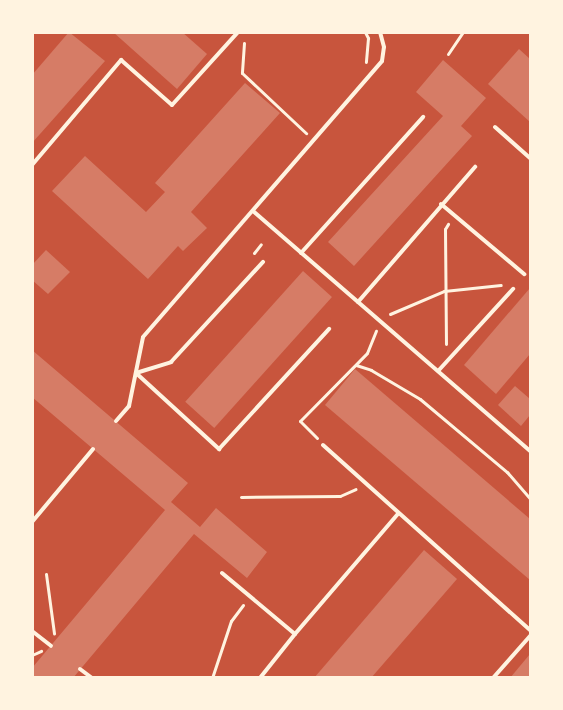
<!DOCTYPE html>
<style>
body{margin:0}
#map{position:relative;width:563px;height:710px;overflow:hidden;background:#c8553d;font-family:"DM Sans",sans-serif}
div>[style]{position:absolute}
.building>*{inset:0;background:#d67c66;transform-origin:0 0}
.path>*{height:3px;margin:-1.5px;padding:0 1.5px;transform-origin:1.5px;border-radius:1.5px;background:#fff3e0}
.service>*{height:4px;margin:-2px;padding:0 2px;transform-origin:2px;border-radius:2px;background:#fff3e0}
span{translate:-50% -50%;white-space:nowrap;text-align:center;line-height:1.15;-webkit-text-stroke:5px #fff3e0;paint-order:stroke}
.frame{position:absolute;inset:0;border:34px solid #fff3e0;pointer-events:none}
</style>
<div id="map">
<div class="building">
<i style="clip-path:polygon(69px 32px,105px 61px,32px 143px,32px 75px)"></i>
<i style="clip-path:polygon(113px 32px,182px 32px,207px 54px,177px 89px)"></i>
<i style="clip-path:polygon(519px 49px,530px 59px,530px 122px,488px 84px)"></i>
<i style="clip-path:polygon(443px 60px,486px 98px,461px 126px,472px 136px,354px 266px,328px 242px,443px 116px,416px 92px)"></i>
<i style="clip-path:polygon(245px 83px,280px 113px,191px 212px,207px 228px,183px 251px,178px 246px,148px 279px,52px 191px,85px 156px,146px 212px,165px 192px,155px 183px)"></i>
<i style="clip-path:polygon(46px 250px,70px 272px,48px 294px,32px 280px,32px 265px)"></i>
<i style="left:303px;top:271px;width:39px;height:176px;rotate:42deg"></i>
<i style="clip-path:polygon(530px 288px,530px 354px,496px 394px,464px 365px)"></i>
<i style="clip-path:polygon(32px 350px,188px 483px,171px 502px,200px 527px,216px 508px,267px 552px,247px 578px,194px 534px,73px 678px,32px 678px,32px 668px,165px 510px,32px 397px)"></i>
<i style="clip-path:polygon(355px 369px,530px 519px,530px 580px,325px 405px)"></i>
<i style="clip-path:polygon(515px 386px,530px 399px,530px 415px,521px 426px,498px 405px)"></i>
<i style="clip-path:polygon(424px 550px,457px 579px,371px 678px,314px 678px)"></i>
<i style="clip-path:polygon(530px 654px,530px 678px,510px 678px)"></i>
</div>
<div class="path">
<i style="left:365px;top:32px;width:7px;rotate:63deg"></i>
<i style="left:368px;top:38px;width:24px;rotate:95deg"></i>
<i style="left:244px;top:43px;width:30px;rotate:94deg"></i>
<i style="left:242px;top:73px;width:88px;rotate:43.2deg"></i>
<i style="left:448px;top:54px;width:27px;rotate:-56deg"></i>
<i style="left:254px;top:253px;width:11px;rotate:-52deg"></i>
<i style="left:390px;top:314px;width:59px;rotate:-23.1deg"></i>
<i style="left:444px;top:291px;width:57px;rotate:-6deg"></i>
<i style="left:446px;top:344px;width:115px;rotate:-90.5deg"></i>
<i style="left:445px;top:229px;width:6px;rotate:-59deg"></i>
<i style="left:356px;top:365px;width:16px;rotate:18deg"></i>
<i style="left:371px;top:370px;width:57px;rotate:30.6deg"></i>
<i style="left:420px;top:399px;width:114px;rotate:40deg"></i>
<i style="left:507px;top:472px;width:35px;rotate:49deg"></i>
<i style="left:317px;top:438px;width:24px;rotate:-135deg"></i>
<i style="left:300px;top:421px;width:95px;rotate:-45.4deg"></i>
<i style="left:367px;top:353px;width:24px;rotate:-68deg"></i>
<i style="left:241px;top:497px;width:99px;rotate:-0.6deg"></i>
<i style="left:340px;top:496px;width:17px;rotate:-24deg"></i>
<i style="left:46px;top:574px;width:60px;rotate:82.3deg"></i>
<i style="left:32px;top:655px;width:10px;rotate:-24deg"></i>
<i style="left:212px;top:678px;width:60px;rotate:-71.6deg"></i>
<i style="left:231px;top:621px;width:20px;rotate:-53deg"></i>
</div>
<div class="service">
<i style="left:495px;top:127px;width:47px;rotate:41.5deg"></i>
<i style="left:32px;top:165px;width:138px;rotate:-49.7deg"></i>
<i style="left:121px;top:60px;width:68px;rotate:41.4deg"></i>
<i style="left:172px;top:105px;width:98px;rotate:-47.9deg"></i>
<i style="left:441px;top:204px;width:109px;rotate:40.1deg"></i>
<i style="left:253px;top:211px;width:367px;rotate:40.9deg"></i>
<i style="left:301px;top:253px;width:183px;rotate:-48.1deg"></i>
<i style="left:358px;top:302px;width:179px;rotate:-49.1deg"></i>
<i style="left:439px;top:370px;width:110px;rotate:-47.6deg"></i>
<i style="left:136px;top:373px;width:113px;rotate:42.5deg"></i>
<i style="left:219px;top:449px;width:163px;rotate:-47.5deg"></i>
<i style="left:136px;top:373px;width:37px;rotate:-17deg"></i>
<i style="left:171px;top:362px;width:136px;rotate:-47.4deg"></i>
<i style="left:116px;top:421px;width:20px;rotate:-49deg"></i>
<i style="left:129px;top:406px;width:70px;rotate:-78.5deg"></i>
<i style="left:143px;top:337px;width:365px;rotate:-49.1deg"></i>
<i style="left:382px;top:61px;width:14px;rotate:-82deg"></i>
<i style="left:384px;top:47px;width:16px;rotate:-105deg"></i>
<i style="left:323px;top:445px;width:278px;rotate:41.8deg"></i>
<i style="left:32px;top:522px;width:95px;rotate:-50.1deg"></i>
<i style="left:222px;top:573px;width:95px;rotate:39.9deg"></i>
<i style="left:295px;top:634px;width:56px;rotate:128.5deg"></i>
<i style="left:32px;top:631px;width:24px;rotate:38deg"></i>
<i style="left:295px;top:634px;width:158px;rotate:-49.4deg"></i>
<i style="left:80px;top:669px;width:15px;rotate:37deg"></i>
<i style="left:493px;top:678px;width:56px;rotate:-48.6deg"></i>
</div>
<div class="frame"></div>
</div>
